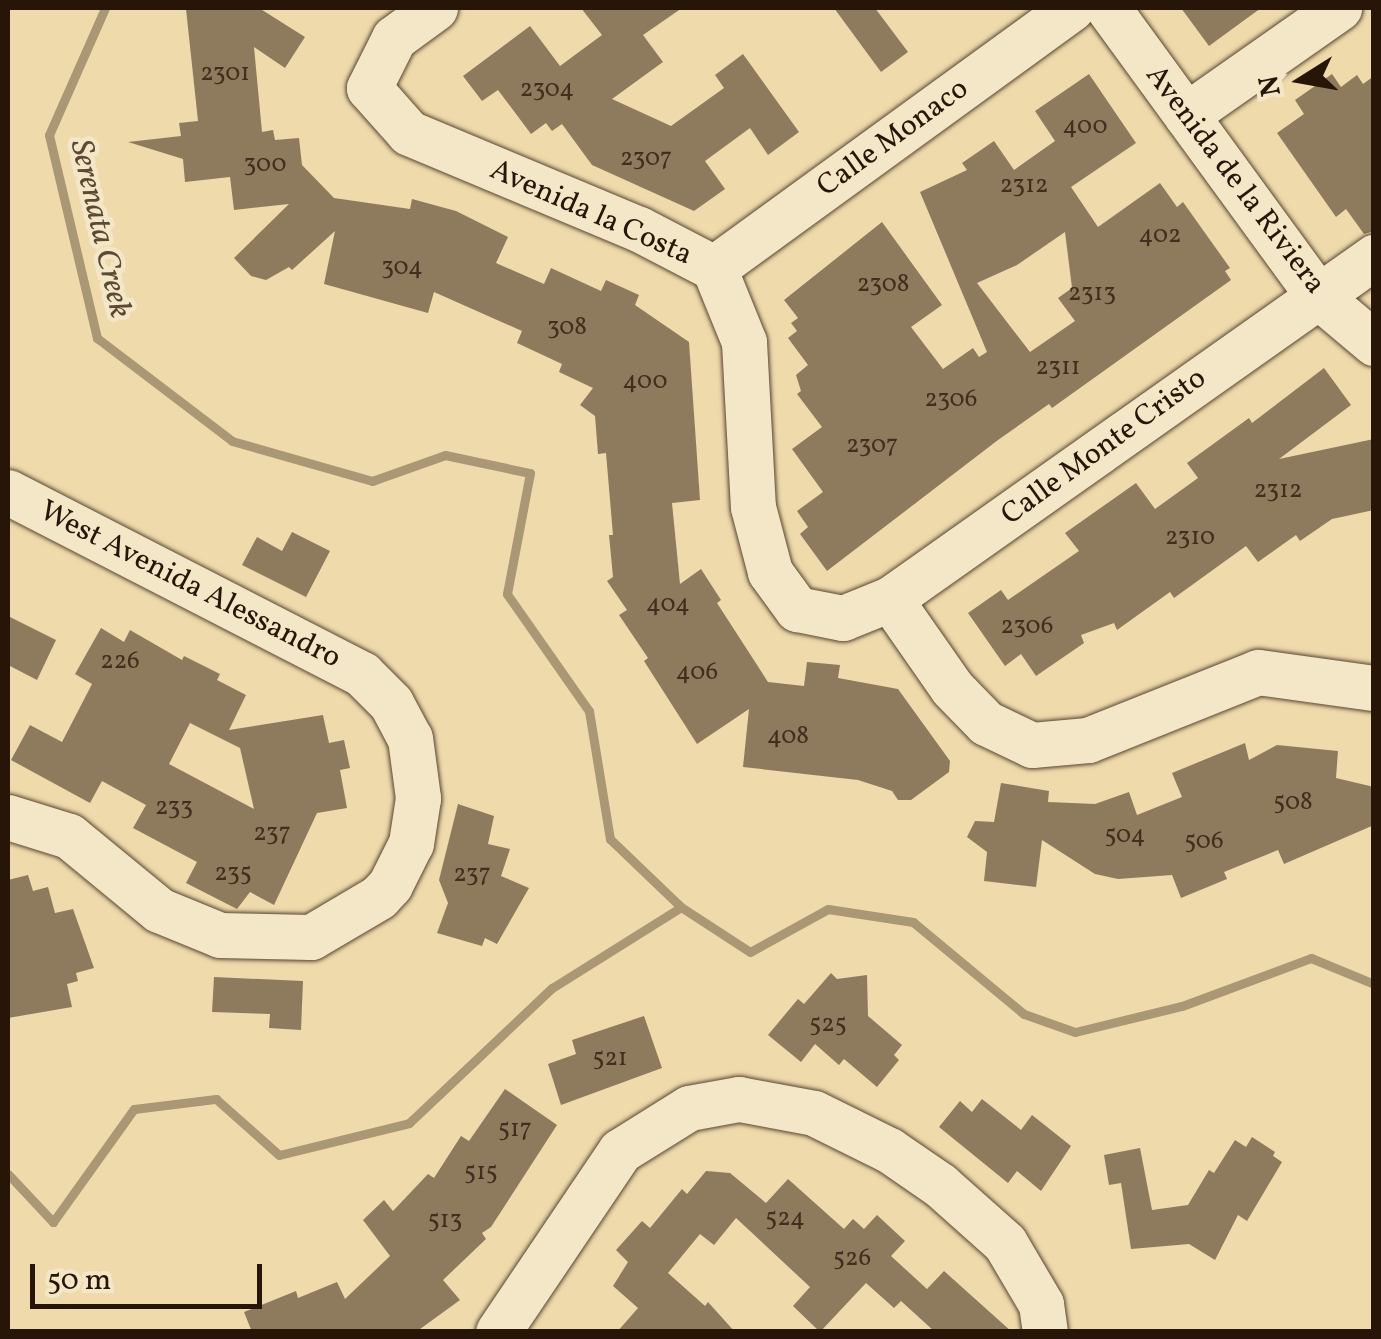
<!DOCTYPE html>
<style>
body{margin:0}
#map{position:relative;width:1381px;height:1339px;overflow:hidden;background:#eedaab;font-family:Vollkorn,serif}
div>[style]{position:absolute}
.stream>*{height:9px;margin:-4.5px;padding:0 4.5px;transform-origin:4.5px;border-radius:4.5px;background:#aa9774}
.building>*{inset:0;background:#8e7b5d}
.roads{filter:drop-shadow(0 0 2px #594631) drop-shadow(0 0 2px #594631)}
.minor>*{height:45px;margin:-22.5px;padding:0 22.5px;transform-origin:22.5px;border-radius:22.5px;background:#f4e7c8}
span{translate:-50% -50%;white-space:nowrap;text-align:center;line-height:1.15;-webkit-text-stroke:9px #f4e7c8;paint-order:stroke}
.number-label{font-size:25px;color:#412e1d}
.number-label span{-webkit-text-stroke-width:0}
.street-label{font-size:30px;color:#271508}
.water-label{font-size:32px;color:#5b4933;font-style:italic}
.frame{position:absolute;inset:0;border:10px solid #271508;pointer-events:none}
.north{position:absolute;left:1251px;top:30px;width:100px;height:100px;-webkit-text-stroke:8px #f4e7c8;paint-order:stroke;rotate:259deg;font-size:28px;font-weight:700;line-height:40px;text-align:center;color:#271508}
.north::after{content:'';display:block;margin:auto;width:35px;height:45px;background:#271508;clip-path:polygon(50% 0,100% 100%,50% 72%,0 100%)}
.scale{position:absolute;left:30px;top:1264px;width:232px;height:45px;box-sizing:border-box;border:5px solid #271508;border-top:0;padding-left:12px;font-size:30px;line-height:35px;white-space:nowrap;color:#271508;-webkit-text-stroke:8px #f4e7c8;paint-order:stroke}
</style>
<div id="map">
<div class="stream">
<i style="left:105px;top:8px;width:139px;rotate:113.8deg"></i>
<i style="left:49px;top:135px;width:209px;rotate:76.7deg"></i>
<i style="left:97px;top:338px;width:170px;rotate:37.3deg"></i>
<i style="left:232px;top:441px;width:146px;rotate:15.9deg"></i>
<i style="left:372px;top:481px;width:77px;rotate:-19.6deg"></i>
<i style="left:445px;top:455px;width:87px;rotate:12deg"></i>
<i style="left:530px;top:473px;width:123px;rotate:100.8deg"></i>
<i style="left:507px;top:594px;width:143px;rotate:55deg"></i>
<i style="left:589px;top:711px;width:130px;rotate:80.7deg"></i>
<i style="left:610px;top:839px;width:98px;rotate:43.8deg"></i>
<i style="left:8px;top:1174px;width:66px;rotate:46.8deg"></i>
<i style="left:53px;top:1222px;width:139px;rotate:-54.4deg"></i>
<i style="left:134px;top:1109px;width:83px;rotate:-7deg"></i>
<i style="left:216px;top:1099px;width:84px;rotate:41.6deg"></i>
<i style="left:279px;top:1155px;width:134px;rotate:-13.8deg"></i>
<i style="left:409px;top:1123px;width:197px;rotate:-43.4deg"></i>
<i style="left:552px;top:988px;width:152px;rotate:-32.1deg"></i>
<i style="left:681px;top:907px;width:82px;rotate:33.1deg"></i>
<i style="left:750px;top:952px;width:89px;rotate:-28.9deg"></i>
<i style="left:828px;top:909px;width:86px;rotate:8.7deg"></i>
<i style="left:913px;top:922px;width:144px;rotate:39.7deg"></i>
<i style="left:1024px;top:1014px;width:54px;rotate:19.4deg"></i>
<i style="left:1075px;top:1032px;width:110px;rotate:-13.7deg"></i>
<i style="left:1182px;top:1006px;width:138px;rotate:-20.4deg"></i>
<i style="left:1311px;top:958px;width:68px;rotate:22.4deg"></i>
</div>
<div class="building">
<i style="clip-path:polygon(259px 8px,305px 37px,285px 68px,254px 47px,262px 132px,273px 130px,275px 140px,299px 138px,302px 165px,334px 198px,410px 209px,412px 199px,456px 211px,508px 237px,496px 263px,544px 284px,551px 268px,601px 291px,606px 280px,639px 295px,635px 305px,689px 342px,700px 500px,672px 503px,680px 584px,701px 569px,721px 600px,717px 603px,768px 682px,804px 686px,807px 662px,840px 665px,838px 678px,898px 689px,950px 761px,949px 772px,911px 800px,898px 800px,892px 791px,858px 780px,743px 767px,749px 709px,697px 744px,644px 661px,648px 658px,619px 615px,627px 610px,607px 581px,613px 577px,609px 535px,613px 535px,606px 453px,598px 454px,595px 416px,580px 405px,593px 388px,559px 372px,562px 364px,517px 343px,522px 331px,434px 292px,428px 313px,324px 284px,335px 231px,292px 270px,289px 267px,266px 280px,251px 276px,234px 258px,289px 204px,234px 210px,230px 177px,185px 182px,183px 159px,128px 142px,181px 136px,179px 123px,198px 121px,186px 9px)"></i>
<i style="clip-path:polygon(581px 8px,682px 8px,643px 35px,663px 62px,612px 99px,671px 126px,724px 88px,715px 75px,743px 54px,799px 132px,768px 155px,750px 128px,705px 161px,725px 189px,694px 211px,592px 165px,562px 124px,552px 131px,546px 123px,531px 134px,498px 90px,482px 101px,463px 76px,530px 26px,560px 66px,602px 35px)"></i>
<i style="clip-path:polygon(834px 8px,875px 8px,908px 52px,881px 72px)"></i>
<i style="clip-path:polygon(1181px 8px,1261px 8px,1209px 46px)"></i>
<i style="clip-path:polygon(evenodd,1089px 74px,1136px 143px,1071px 187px,1098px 227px,1160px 183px,1177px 207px,1183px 202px,1230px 268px,1225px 271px,1231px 280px,1052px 408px,1049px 404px,998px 440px,827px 571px,800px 534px,808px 527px,797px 511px,823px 492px,792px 449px,822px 427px,797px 394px,801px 391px,796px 375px,808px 365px,788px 338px,797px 331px,791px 323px,798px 318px,784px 300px,882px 222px,942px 305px,911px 327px,943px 369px,973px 348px,979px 357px,987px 352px,920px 192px,967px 170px,962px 163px,994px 141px,1014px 170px,1055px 141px,1035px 111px,1089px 74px,1065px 232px,1072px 288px,1058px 298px,1075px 321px,1030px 352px,977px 283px,1017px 265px,1065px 232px)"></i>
<i style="clip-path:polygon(1332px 74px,1341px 87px,1357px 75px,1363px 84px,1374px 76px,1374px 231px,1364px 234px,1346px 209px,1336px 217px,1277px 133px,1304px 114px,1295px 100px)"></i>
<i style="clip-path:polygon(1324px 368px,1351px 405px,1279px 459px,1374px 439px,1374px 510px,1332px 519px,1300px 541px,1296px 535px,1258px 562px,1246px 546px,1174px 598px,1170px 592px,1117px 630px,1114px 623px,1081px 635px,1084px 643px,1036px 676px,1021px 654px,1005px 666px,968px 613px,1001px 590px,1008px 600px,1079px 551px,1065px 533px,1136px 483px,1155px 509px,1198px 478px,1187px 463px,1249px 418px,1252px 423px)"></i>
<i style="clip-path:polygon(292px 532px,330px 551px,306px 597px,242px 565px,257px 537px,282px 551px)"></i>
<i style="clip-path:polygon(8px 616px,56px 640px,37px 680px,8px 665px)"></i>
<i style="clip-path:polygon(evenodd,101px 628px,124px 642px,130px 630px,182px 660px,184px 656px,220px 674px,217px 680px,246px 695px,229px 730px,323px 715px,329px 743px,344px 740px,350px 768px,340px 770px,347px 808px,317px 813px,274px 905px,250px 892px,237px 909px,186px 883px,197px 862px,133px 828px,146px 805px,102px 781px,90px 803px,11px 760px,30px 725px,62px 742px,92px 684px,75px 674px,101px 628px,190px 723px,240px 748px,254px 809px,169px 764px,190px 723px)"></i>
<i style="clip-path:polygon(1245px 743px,1249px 760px,1277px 745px,1338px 751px,1336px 778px,1374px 787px,1374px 825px,1284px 864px,1278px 850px,1224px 872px,1227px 879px,1181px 898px,1172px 875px,1118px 879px,1095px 874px,1042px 840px,1036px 887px,984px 881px,987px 852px,967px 837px,975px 821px,994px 822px,1001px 783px,1049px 791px,1048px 802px,1095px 804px,1129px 792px,1137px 815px,1182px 797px,1172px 773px)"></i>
<i style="clip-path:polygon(458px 804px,494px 816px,488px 844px,510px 849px,501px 876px,529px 888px,497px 944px,485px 938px,482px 946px,437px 933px,448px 903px,439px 880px)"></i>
<i style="clip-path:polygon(28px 875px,33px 891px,48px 887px,55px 913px,73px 909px,94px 968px,76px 973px,78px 981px,67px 984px,72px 1007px,8px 1018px,8px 880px)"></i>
<i style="clip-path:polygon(831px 973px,837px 979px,867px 975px,868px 1016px,902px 1045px,894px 1055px,899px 1060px,877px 1087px,844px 1059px,839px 1065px,815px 1044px,801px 1062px,768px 1035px,798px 999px,804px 1004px)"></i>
<i style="clip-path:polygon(214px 977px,303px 981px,301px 1030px,269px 1028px,270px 1014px,212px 1012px)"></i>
<i style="clip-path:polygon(644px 1016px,662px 1068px,561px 1105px,548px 1064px,576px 1054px,572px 1040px)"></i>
<i style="clip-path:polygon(505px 1089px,557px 1125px,491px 1227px,482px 1233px,486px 1239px,443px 1280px,460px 1300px,416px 1332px,252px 1332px,244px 1312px,296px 1291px,298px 1298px,337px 1282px,345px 1299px,390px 1256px,363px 1220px,384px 1200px,393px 1211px,428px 1174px,434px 1178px,461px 1136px,469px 1141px)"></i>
<i style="clip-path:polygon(982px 1099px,1021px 1130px,1032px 1115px,1071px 1146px,1041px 1191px,1017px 1171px,1008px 1183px,939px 1127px,960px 1101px,972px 1112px)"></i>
<i style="clip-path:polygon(1252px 1137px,1275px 1152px,1273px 1156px,1282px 1162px,1247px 1221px,1238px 1215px,1215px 1260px,1189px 1244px,1131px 1249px,1121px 1183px,1109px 1185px,1104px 1155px,1140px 1148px,1152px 1210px,1188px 1205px,1209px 1170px,1214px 1173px,1235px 1140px,1246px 1147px)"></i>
<i style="clip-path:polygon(706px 1171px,730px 1173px,766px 1203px,788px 1179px,844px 1229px,853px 1219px,864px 1229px,877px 1215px,905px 1241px,891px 1256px,927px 1289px,944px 1271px,1012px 1332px,935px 1332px,901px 1301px,894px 1308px,866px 1283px,820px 1332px,793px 1306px,810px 1287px,736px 1218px,714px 1245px,700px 1234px,668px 1273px,705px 1306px,708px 1302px,735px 1332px,617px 1332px,638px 1308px,613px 1286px,628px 1262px,616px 1250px,642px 1221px,650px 1228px,682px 1189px,687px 1194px)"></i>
</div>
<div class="roads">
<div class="minor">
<i style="left:435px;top:8px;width:51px;rotate:143.8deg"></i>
<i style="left:394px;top:38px;width:56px;rotate:116.6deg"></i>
<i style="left:369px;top:88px;width:60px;rotate:48.4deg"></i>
<i style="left:409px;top:133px;width:249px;rotate:22.7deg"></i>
<i style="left:639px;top:229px;width:85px;rotate:27.5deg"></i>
<i style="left:714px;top:268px;width:80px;rotate:67.9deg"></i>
<i style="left:744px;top:342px;width:165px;rotate:86.9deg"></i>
<i style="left:753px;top:507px;width:67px;rotate:75.3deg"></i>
<i style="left:770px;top:572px;width:46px;rotate:53.9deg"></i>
<i style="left:797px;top:609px;width:47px;rotate:11.1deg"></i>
<i style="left:843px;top:618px;width:51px;rotate:-22deg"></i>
<i style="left:890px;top:599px;width:108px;rotate:55.1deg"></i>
<i style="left:952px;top:688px;width:49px;rotate:45.8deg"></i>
<i style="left:986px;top:723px;width:51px;rotate:25.6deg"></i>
<i style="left:1032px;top:745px;width:56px;rotate:-5.1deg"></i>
<i style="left:1088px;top:740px;width:183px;rotate:-21.8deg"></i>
<i style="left:1258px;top:672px;width:117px;rotate:7.9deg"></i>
<i style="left:1108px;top:8px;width:355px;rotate:53.9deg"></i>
<i style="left:1317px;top:295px;width:75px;rotate:40.1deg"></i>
<i style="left:1186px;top:115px;width:187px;rotate:-35deg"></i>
<i style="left:714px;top:268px;width:442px;rotate:-36deg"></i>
<i style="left:8px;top:492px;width:398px;rotate:27.2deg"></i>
<i style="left:362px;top:674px;width:41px;rotate:45deg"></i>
<i style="left:391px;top:703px;width:40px;rotate:62deg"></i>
<i style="left:410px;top:738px;width:61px;rotate:82.4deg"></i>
<i style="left:418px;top:798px;width:46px;rotate:98.8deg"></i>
<i style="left:411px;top:843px;width:47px;rotate:116.6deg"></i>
<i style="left:390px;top:885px;width:16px;rotate:133deg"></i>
<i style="left:379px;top:897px;width:79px;rotate:149.5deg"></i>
<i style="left:311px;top:937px;width:91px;rotate:-178.7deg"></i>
<i style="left:220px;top:935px;width:66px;rotate:-157.7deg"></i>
<i style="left:159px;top:910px;width:117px;rotate:-140.6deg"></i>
<i style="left:69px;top:836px;width:64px;rotate:-162.7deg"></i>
<i style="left:890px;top:599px;width:593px;rotate:-35.25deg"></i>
<i style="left:498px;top:1332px;width:218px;rotate:-56deg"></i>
<i style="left:620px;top:1151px;width:81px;rotate:-31.9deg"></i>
<i style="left:689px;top:1108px;width:51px;rotate:-10.2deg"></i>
<i style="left:739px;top:1099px;width:76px;rotate:10.6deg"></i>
<i style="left:814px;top:1113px;width:84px;rotate:26.3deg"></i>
<i style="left:889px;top:1150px;width:62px;rotate:34.5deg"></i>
<i style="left:940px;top:1185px;width:87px;rotate:41.7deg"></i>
<i style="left:1005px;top:1243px;width:71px;rotate:59.5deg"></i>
<i style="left:1041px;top:1304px;width:28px;rotate:82deg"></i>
</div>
</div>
<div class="number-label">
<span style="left:225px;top:74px">2301</span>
<span style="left:547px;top:90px">2304</span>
<span style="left:1085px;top:127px">400</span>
<span style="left:646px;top:159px">2307</span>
<span style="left:265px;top:165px">300</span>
<span style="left:1024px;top:186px">2312</span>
<span style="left:1160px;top:236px">402</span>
<span style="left:402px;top:268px">304</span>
<span style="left:883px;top:285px">2308</span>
<span style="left:1092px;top:294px">2313</span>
<span style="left:567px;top:328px">308</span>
<span style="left:1058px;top:368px">2311</span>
<span style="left:645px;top:382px">400</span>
<span style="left:951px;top:400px">2306</span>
<span style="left:872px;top:446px">2307</span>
<span style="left:1278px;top:491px">2312</span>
<span style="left:1190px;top:538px">2310</span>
<span style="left:668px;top:605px">404</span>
<span style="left:1027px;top:627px">2306</span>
<span style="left:120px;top:662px">226</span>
<span style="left:697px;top:673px">406</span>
<span style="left:788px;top:737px">408</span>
<span style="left:1293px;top:803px">508</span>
<span style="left:174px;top:808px">233</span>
<span style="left:272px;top:834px">237</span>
<span style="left:1125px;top:836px">504</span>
<span style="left:1204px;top:842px">506</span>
<span style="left:233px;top:874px">235</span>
<span style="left:472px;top:875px">237</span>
<span style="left:828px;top:1025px">525</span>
<span style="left:610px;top:1059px">521</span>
<span style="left:515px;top:1130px">517</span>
<span style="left:481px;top:1173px">515</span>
<span style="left:785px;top:1219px">524</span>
<span style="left:445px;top:1221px">513</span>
<span style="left:852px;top:1259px">526</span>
</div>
<div class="street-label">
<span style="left:893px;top:138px;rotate:-36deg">Calle Monaco</span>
<span style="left:1235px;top:180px;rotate:53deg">Avenida de la Riviera</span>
<span style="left:591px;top:213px;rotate:24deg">Avenida la Costa</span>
<span style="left:1104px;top:447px;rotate:-36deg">Calle Monte Cristo</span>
<span style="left:190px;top:585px;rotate:27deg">West Avenida Alessandro</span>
</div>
<div class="water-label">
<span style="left:99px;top:229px;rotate:77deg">Serenata Creek</span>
</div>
<div class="frame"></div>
<div class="north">N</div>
<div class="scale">50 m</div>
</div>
